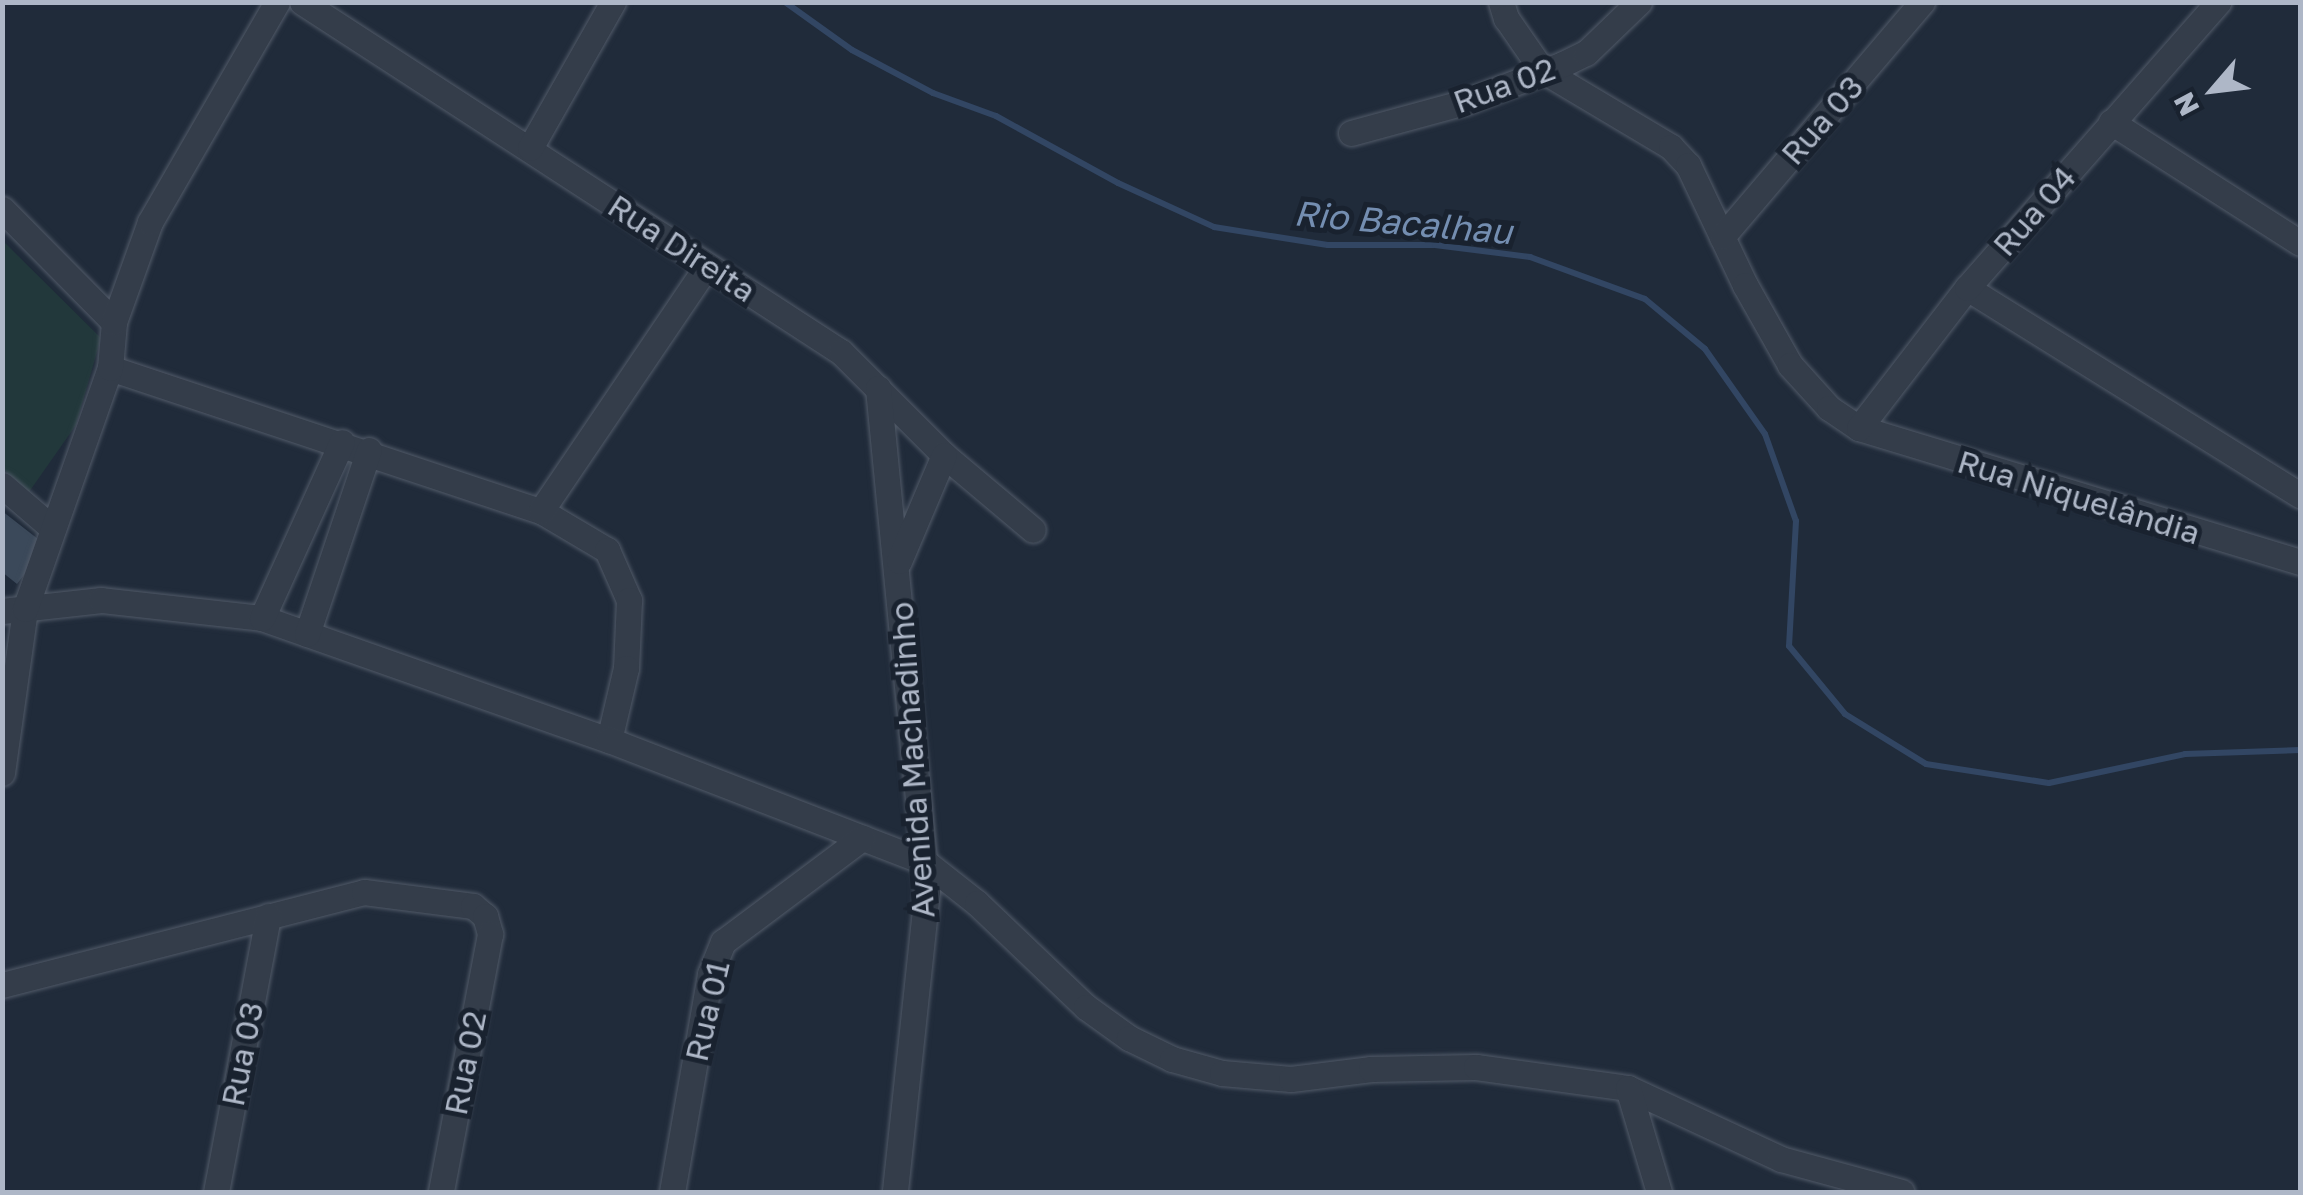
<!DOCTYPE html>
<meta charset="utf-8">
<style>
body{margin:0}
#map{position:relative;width:2303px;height:1195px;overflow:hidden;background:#202b3a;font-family:"Golos Text",sans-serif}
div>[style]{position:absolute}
.green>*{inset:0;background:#22383b}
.stream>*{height:6px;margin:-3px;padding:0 3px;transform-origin:3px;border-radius:3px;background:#324663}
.building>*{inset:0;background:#3b495a}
.roads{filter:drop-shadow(0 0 2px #515a68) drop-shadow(0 0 2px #515a68)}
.street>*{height:25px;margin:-12.5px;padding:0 12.5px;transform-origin:12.5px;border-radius:12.5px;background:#343d4a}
span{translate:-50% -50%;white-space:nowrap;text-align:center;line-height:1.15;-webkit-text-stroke:10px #19222f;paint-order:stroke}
.street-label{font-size:32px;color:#aeb7c7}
.water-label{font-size:35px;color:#748eb1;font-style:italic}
.frame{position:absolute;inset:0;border:5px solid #aeb7c7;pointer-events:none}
.north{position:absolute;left:2163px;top:40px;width:100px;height:100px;-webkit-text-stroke:8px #19222f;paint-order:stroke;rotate:242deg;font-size:28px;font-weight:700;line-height:40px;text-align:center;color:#aeb7c7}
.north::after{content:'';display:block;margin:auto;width:35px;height:45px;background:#aeb7c7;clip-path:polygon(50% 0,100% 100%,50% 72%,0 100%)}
</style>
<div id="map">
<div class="green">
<i style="clip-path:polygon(2px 240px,101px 338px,76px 425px,29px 492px,3px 469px)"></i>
</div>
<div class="stream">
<i style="left:785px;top:2px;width:82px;rotate:35.6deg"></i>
<i style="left:852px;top:50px;width:92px;rotate:28deg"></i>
<i style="left:933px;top:93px;width:67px;rotate:20.1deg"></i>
<i style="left:996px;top:116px;width:139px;rotate:28.8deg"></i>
<i style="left:1118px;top:183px;width:106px;rotate:24.6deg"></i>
<i style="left:1214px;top:227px;width:115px;rotate:9deg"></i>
<i style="left:1328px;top:245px;width:107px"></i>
<i style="left:1435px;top:245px;width:96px;rotate:7.2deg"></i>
<i style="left:1530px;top:257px;width:122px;rotate:20.1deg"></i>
<i style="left:1645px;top:299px;width:78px;rotate:39.8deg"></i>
<i style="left:1705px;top:349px;width:104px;rotate:54.8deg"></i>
<i style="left:1765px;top:434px;width:92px;rotate:70.4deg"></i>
<i style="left:1796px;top:521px;width:125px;rotate:93.2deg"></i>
<i style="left:1789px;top:646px;width:88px;rotate:50.5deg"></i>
<i style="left:1845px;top:714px;width:95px;rotate:31.7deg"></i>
<i style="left:1926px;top:764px;width:124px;rotate:8.8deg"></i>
<i style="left:2049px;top:783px;width:139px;rotate:-12deg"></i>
<i style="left:2185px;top:754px;width:115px;rotate:-2deg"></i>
</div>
<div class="building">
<i style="clip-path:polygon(2px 511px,38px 539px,40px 554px,17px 584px,2px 572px)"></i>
</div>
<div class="roads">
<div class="street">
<i style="left:302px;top:2px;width:643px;rotate:33deg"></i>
<i style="left:841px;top:352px;width:146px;rotate:45deg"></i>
<i style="left:944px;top:455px;width:116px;rotate:40.1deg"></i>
<i style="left:1501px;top:2px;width:17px;rotate:73deg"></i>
<i style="left:1506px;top:18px;width:63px;rotate:55.3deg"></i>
<i style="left:1542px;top:70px;width:150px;rotate:30.8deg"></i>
<i style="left:1671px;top:147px;width:25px;rotate:47deg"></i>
<i style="left:1688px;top:165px;width:133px;rotate:64.6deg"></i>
<i style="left:1745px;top:285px;width:92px;rotate:60.6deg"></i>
<i style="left:1790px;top:365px;width:58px;rotate:47.8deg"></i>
<i style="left:1829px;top:408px;width:36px;rotate:34deg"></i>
<i style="left:1859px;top:428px;width:461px;rotate:16.9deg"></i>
<i style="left:2111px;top:122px;width:224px;rotate:32.6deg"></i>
<i style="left:1351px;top:133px;width:118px;rotate:-15.2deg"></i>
<i style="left:1465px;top:102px;width:105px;rotate:-21.2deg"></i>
<i style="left:1563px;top:64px;width:25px;rotate:-26deg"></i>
<i style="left:1586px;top:53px;width:74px;rotate:-43.9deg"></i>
<i style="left:530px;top:148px;width:168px;rotate:-60.4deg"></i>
<i style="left:2px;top:209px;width:159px;rotate:45.3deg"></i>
<i style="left:1722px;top:237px;width:309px;rotate:-49.6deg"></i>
<i style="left:1967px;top:288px;width:392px;rotate:31.9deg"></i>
<i style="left:110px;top:368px;width:454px;rotate:18.4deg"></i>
<i style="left:541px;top:511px;width:77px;rotate:30.6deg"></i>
<i style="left:607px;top:550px;width:55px;rotate:66.3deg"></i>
<i style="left:629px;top:600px;width:68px;rotate:92.5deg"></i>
<i style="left:626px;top:668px;width:74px;rotate:103.3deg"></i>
<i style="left:878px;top:388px;width:505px;rotate:84.44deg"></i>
<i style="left:927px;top:891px;width:303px;rotate:96.1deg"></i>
<i style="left:1859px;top:428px;width:177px;rotate:-52.4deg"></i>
<i style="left:1967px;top:288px;width:381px;rotate:-48.7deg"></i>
<i style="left:2px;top:485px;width:66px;rotate:40.7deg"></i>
<i style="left:541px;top:511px;width:296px;rotate:-55.9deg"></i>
<i style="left:899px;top:561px;width:115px;rotate:-67deg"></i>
<i style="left:2px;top:611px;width:100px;rotate:-6.3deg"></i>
<i style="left:101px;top:600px;width:162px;rotate:6.4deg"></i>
<i style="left:262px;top:618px;width:368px;rotate:19.4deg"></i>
<i style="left:609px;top:740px;width:339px;rotate:21.1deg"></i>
<i style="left:925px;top:862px;width:66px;rotate:38.3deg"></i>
<i style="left:977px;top:903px;width:151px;rotate:43.7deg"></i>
<i style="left:1086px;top:1007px;width:53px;rotate:35.8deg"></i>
<i style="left:1129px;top:1038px;width:48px;rotate:26deg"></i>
<i style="left:1172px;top:1059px;width:52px;rotate:15.6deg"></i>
<i style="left:1222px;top:1073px;width:69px;rotate:5deg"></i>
<i style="left:1291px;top:1079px;width:81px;rotate:-7.1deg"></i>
<i style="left:1371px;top:1069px;width:105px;rotate:-1.1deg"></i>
<i style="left:1476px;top:1067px;width:153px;rotate:7.9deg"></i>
<i style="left:1628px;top:1088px;width:169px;rotate:24.9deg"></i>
<i style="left:1781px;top:1159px;width:125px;rotate:15.3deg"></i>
<i style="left:262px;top:618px;width:193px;rotate:-65.6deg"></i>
<i style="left:307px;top:634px;width:194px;rotate:-71.4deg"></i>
<i style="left:2px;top:773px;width:166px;rotate:-82deg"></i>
<i style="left:25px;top:609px;width:256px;rotate:-70.6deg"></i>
<i style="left:110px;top:368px;width:46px;rotate:-85deg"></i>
<i style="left:114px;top:322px;width:106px;rotate:-70.2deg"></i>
<i style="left:150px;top:222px;width:254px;rotate:-60deg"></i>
<i style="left:2px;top:985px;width:374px;rotate:-14.4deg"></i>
<i style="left:364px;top:892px;width:110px;rotate:7.3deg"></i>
<i style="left:473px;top:906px;width:16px;rotate:40deg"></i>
<i style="left:485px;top:916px;width:19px;rotate:74deg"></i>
<i style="left:490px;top:934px;width:263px;rotate:100.8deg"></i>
<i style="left:1628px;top:1088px;width:109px;rotate:73.4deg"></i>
<i style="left:216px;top:1192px;width:281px;rotate:-79.3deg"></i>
<i style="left:672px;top:1192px;width:221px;rotate:-80.1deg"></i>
<i style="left:710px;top:974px;width:35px;rotate:-68deg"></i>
<i style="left:723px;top:942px;width:174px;rotate:-36.8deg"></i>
</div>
</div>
<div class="street-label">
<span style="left:1504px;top:85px;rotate:-20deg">Rua 02</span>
<span style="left:1822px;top:120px;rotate:-49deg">Rua 03</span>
<span style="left:2034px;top:211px;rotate:-49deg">Rua 04</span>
<span style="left:682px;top:248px;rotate:33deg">Rua Direita</span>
<span style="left:2079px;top:497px;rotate:17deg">Rua Niquelândia</span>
<span style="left:912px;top:760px;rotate:-94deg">Avenida Machadinho</span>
<span style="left:707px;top:1011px;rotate:-77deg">Rua 01</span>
<span style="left:242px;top:1054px;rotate:-79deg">Rua 03</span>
<span style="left:465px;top:1063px;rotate:-79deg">Rua 02</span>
</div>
<div class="water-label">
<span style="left:1403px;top:222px;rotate:5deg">Rio Bacalhau</span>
</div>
<div class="frame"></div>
<div class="north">N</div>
</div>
